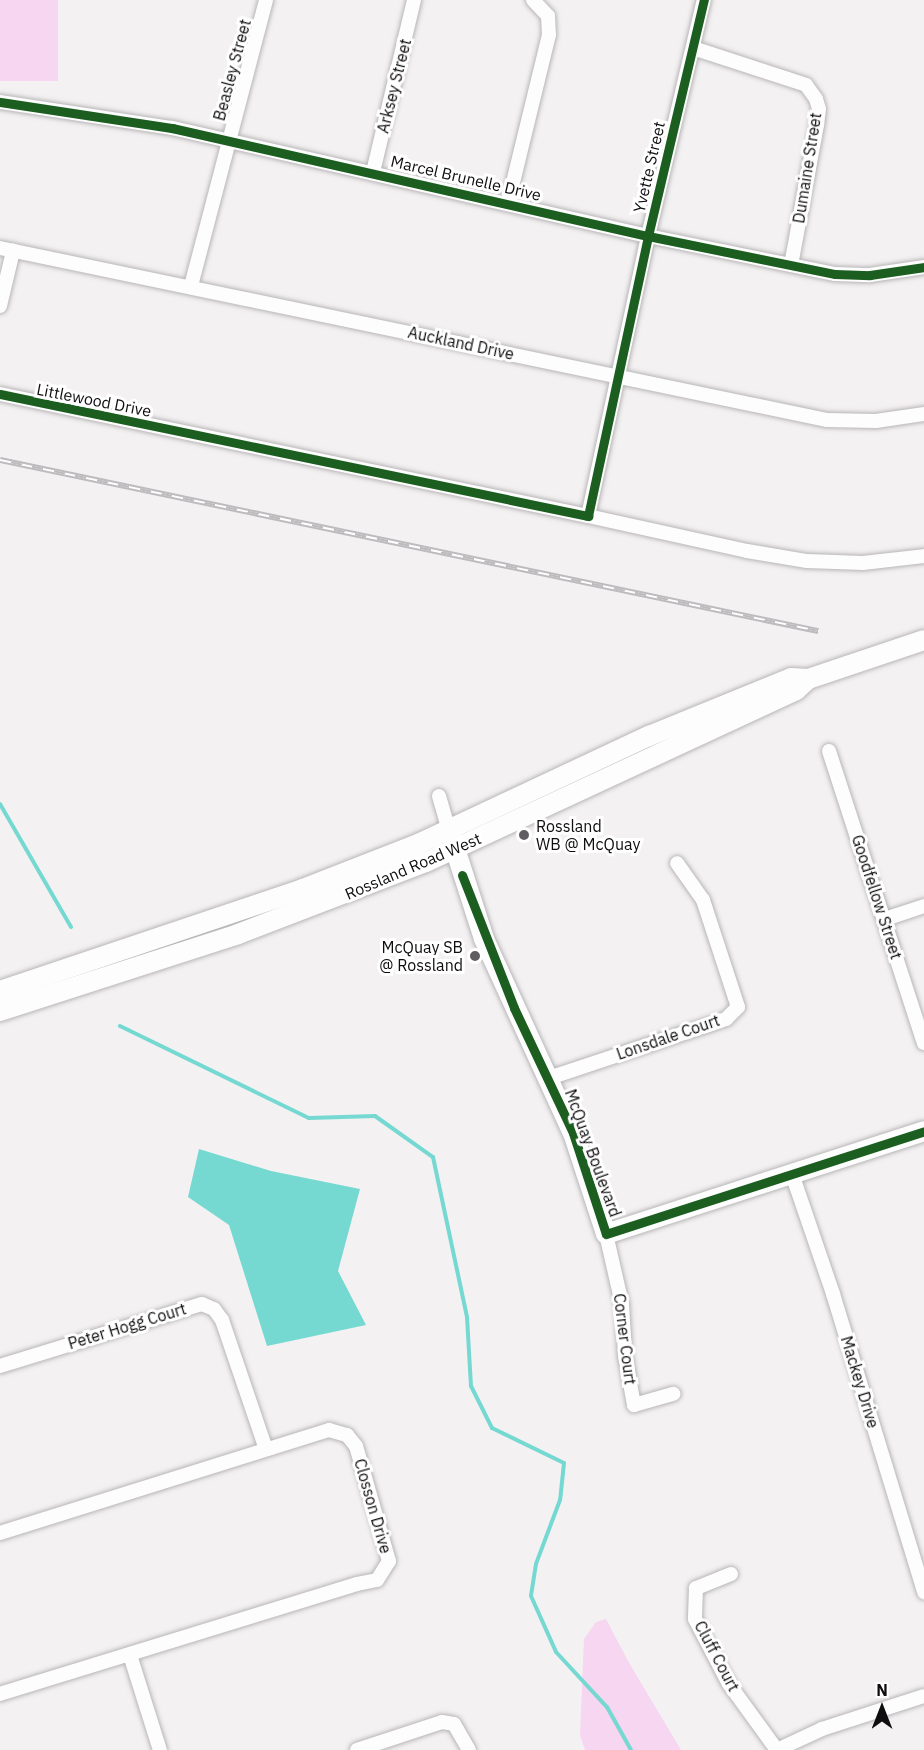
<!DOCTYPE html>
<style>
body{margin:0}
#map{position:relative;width:924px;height:1750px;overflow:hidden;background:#f4f1f3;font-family:"IBM Plex Sans",sans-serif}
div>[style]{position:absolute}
.green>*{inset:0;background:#f6d6f0;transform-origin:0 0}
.water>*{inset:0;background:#75d9d2}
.stream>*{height:4px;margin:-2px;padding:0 2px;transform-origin:2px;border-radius:2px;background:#75d9d2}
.roads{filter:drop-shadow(0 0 2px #b8b6b7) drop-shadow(0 0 2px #b8b6b7)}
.street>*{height:14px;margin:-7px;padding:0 7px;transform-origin:7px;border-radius:7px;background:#fdfdfd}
.secondary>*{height:20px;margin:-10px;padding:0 10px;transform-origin:10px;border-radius:10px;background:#fdfdfd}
.rail>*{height:6px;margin-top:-3px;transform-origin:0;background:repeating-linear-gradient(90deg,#fff 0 11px,#bdbbbd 0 22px);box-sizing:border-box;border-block:2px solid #bdbbbd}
.cycleway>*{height:9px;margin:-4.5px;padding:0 4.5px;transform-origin:4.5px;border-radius:4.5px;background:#1b5e20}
.dots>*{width:16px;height:16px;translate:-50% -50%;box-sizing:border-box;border:3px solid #fff;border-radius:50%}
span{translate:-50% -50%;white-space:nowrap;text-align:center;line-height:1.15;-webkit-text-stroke:6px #fff;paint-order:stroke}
.street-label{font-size:16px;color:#0f0d0f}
.poi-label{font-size:16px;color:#0f0d0f}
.left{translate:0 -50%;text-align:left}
.right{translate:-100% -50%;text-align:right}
.north{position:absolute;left:852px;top:1678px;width:60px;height:60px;-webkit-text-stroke:4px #fff;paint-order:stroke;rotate:0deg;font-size:16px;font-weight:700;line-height:24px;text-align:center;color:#0f0d0f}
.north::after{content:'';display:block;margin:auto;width:21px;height:27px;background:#0f0d0f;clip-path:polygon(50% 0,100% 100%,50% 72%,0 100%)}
</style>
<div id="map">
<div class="green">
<i style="left:0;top:0;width:58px;height:81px"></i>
<i style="clip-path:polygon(606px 1619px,628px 1661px,681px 1750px,585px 1750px,580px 1735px,584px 1639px,596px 1622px)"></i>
</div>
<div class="water">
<i style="clip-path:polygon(199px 1149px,271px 1171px,360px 1189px,338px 1271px,366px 1325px,267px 1346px,229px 1225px,188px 1197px)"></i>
</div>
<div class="stream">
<i style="left:0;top:804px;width:142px;rotate:60deg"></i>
<i style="left:120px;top:1026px;width:210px;rotate:26deg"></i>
<i style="left:309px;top:1118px;width:66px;rotate:-1.7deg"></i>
<i style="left:375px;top:1116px;width:71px;rotate:35.3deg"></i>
<i style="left:433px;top:1157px;width:164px;rotate:78deg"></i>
<i style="left:467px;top:1317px;width:69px;rotate:86.7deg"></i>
<i style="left:471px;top:1386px;width:47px;rotate:63.4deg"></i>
<i style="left:492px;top:1428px;width:80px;rotate:25.9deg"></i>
<i style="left:564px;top:1463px;width:37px;rotate:96deg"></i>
<i style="left:560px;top:1500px;width:68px;rotate:110.6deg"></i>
<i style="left:536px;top:1564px;width:32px;rotate:99deg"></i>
<i style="left:531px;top:1596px;width:61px;rotate:65.9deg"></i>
<i style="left:556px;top:1652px;width:75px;rotate:47.2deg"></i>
<i style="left:607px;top:1707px;width:49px;rotate:60.8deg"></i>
</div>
<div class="roads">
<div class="street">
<i style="left:693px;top:48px;width:119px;rotate:18.1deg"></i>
<i style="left:806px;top:85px;width:17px;rotate:54deg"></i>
<i style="left:816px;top:99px;width:10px;rotate:73deg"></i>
<i style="left:819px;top:109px;width:16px;rotate:97deg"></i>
<i style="left:817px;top:125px;width:142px;rotate:100.5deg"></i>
<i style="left:0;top:102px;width:174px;rotate:8.6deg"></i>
<i style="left:172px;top:128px;width:488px;rotate:12.8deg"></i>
<i style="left:648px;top:236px;width:191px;rotate:11.5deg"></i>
<i style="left:835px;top:274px;width:35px;rotate:2deg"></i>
<i style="left:870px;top:275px;width:55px;rotate:-8.4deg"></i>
<i style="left:373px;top:172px;width:177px;rotate:-76.6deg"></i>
<i style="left:508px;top:203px;width:173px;rotate:-76.3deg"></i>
<i style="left:549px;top:35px;width:19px;rotate:-93deg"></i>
<i style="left:548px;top:16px;width:22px;rotate:-133deg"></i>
<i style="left:0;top:248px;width:845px;rotate:11.75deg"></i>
<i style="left:827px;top:420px;width:49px;rotate:1.2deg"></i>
<i style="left:876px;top:421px;width:49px;rotate:-8.3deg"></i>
<i style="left:191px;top:286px;width:296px;rotate:-75.3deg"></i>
<i style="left:0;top:306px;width:57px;rotate:-76.7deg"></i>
<i style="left:0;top:394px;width:601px;rotate:11.72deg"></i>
<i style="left:588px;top:516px;width:286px;rotate:-77.9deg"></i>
<i style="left:648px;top:236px;width:243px;rotate:-76.7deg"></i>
<i style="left:588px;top:516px;width:163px;rotate:12.4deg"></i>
<i style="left:747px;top:551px;width:61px;rotate:9.5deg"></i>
<i style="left:807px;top:561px;width:56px;rotate:2deg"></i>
<i style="left:863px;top:563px;width:61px;rotate:-6.5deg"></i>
<i style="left:829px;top:751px;width:307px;rotate:72deg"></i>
<i style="left:439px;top:796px;width:35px;rotate:74deg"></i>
<i style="left:885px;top:919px;width:41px;rotate:-18.4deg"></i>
<i style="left:549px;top:1078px;width:187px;rotate:-18.4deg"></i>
<i style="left:726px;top:1019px;width:17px;rotate:-45deg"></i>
<i style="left:738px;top:1007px;width:113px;rotate:-108.1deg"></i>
<i style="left:703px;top:900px;width:45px;rotate:-125.1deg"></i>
<i style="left:792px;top:1174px;width:127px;rotate:71.1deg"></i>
<i style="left:833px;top:1294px;width:312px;rotate:73deg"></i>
<i style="left:606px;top:1234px;width:72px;rotate:77.1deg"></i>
<i style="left:622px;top:1304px;width:51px;rotate:86.6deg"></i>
<i style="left:625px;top:1355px;width:51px;rotate:79.8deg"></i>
<i style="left:634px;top:1405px;width:41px;rotate:-15.8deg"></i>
<i style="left:0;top:1366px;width:211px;rotate:-17.1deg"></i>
<i style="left:202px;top:1304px;width:13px;rotate:23deg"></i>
<i style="left:214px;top:1309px;width:14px;rotate:54deg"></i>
<i style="left:222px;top:1320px;width:136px;rotate:71.2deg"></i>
<i style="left:0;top:1533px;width:345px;rotate:-17.4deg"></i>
<i style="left:329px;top:1430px;width:19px;rotate:16deg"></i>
<i style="left:347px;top:1435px;width:14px;rotate:51deg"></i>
<i style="left:356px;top:1446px;width:120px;rotate:74deg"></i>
<i style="left:389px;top:1561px;width:22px;rotate:122deg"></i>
<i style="left:377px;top:1580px;width:20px;rotate:169deg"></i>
<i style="left:357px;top:1584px;width:374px;rotate:162.9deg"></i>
<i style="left:731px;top:1574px;width:38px;rotate:158deg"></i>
<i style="left:696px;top:1588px;width:31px;rotate:92deg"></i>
<i style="left:695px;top:1619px;width:73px;rotate:62.4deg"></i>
<i style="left:729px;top:1684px;width:82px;rotate:54deg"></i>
<i style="left:130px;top:1655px;width:100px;rotate:72.5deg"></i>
<i style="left:357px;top:1750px;width:89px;rotate:-18.2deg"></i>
<i style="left:442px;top:1722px;width:12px;rotate:9deg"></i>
<i style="left:454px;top:1724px;width:30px;rotate:60deg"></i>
<i style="left:777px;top:1750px;width:50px;rotate:-25deg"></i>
<i style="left:822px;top:1729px;width:107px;rotate:-17.9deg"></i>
</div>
<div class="secondary">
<i style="left:451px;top:836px;width:108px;rotate:72.2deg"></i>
<i style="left:484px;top:939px;width:213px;rotate:65.4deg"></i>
<i style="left:573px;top:1133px;width:106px;rotate:71.9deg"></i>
<i style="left:606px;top:1234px;width:334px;rotate:-17.9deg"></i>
<i style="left:0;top:991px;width:320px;rotate:-18.6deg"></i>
<i style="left:303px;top:889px;width:123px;rotate:-21.4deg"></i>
<i style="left:418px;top:844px;width:255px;rotate:-25.1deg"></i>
<i style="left:649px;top:736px;width:153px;rotate:-22.2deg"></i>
<i style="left:791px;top:678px;width:17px;rotate:3deg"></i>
<i style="left:808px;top:679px;width:122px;rotate:-18.6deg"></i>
<i style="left:0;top:1011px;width:250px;rotate:-17.9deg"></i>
<i style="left:238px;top:934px;width:201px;rotate:-21deg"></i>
<i style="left:426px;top:862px;width:408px;rotate:-24.9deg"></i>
<i style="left:796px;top:690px;width:13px;rotate:-42deg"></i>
</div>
</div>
<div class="rail">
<i style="left:0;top:460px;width:836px;rotate:11.81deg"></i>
</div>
<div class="cycleway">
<i style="left:0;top:102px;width:174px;rotate:8.6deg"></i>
<i style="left:172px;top:128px;width:488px;rotate:12.8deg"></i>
<i style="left:648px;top:236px;width:191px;rotate:11.5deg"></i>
<i style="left:835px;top:274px;width:35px;rotate:2deg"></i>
<i style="left:870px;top:275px;width:55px;rotate:-8.4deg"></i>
<i style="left:0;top:394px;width:601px;rotate:11.72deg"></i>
<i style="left:588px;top:516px;width:286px;rotate:-77.9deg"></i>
<i style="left:648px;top:236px;width:243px;rotate:-76.7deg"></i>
<i style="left:462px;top:875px;width:143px;rotate:68.6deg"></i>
<i style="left:514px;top:1008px;width:138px;rotate:64.7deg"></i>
<i style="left:573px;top:1133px;width:106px;rotate:71.9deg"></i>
<i style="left:606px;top:1234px;width:334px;rotate:-17.9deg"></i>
</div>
<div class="dots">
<i style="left:524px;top:835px;background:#5f5d5f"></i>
<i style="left:475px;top:956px;background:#5f5d5f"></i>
</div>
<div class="street-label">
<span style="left:232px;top:70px;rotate:-75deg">Beasley Street</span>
<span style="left:394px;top:86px;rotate:-76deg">Arksey Street</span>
<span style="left:649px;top:167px;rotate:-77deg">Yvette Street</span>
<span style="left:807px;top:168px;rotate:-81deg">Dumaine Street</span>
<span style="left:466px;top:178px;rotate:13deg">Marcel Brunelle Drive</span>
<span style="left:461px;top:343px;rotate:12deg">Auckland Drive</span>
<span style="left:94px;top:400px;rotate:11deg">Littlewood Drive</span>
<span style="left:413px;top:866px;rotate:-23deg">Rossland Road West</span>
<span style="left:877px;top:897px;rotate:72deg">Goodfellow Street</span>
<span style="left:668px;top:1037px;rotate:-19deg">Lonsdale Court</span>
<span style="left:593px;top:1153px;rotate:70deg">McQuay Boulevard</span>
<span style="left:127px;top:1326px;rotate:-17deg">Peter Hogg Court</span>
<span style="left:625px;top:1339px;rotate:83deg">Corner Court</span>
<span style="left:860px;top:1382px;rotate:73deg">Mackey Drive</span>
<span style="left:373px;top:1506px;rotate:74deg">Closson Drive</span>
<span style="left:717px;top:1656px;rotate:62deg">Cluff Court</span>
</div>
<div class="poi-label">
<span class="left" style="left:536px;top:835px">Rossland<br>WB @ McQuay</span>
<span class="right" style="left:463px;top:956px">McQuay SB<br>@ Rossland</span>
</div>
<div class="north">N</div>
</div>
